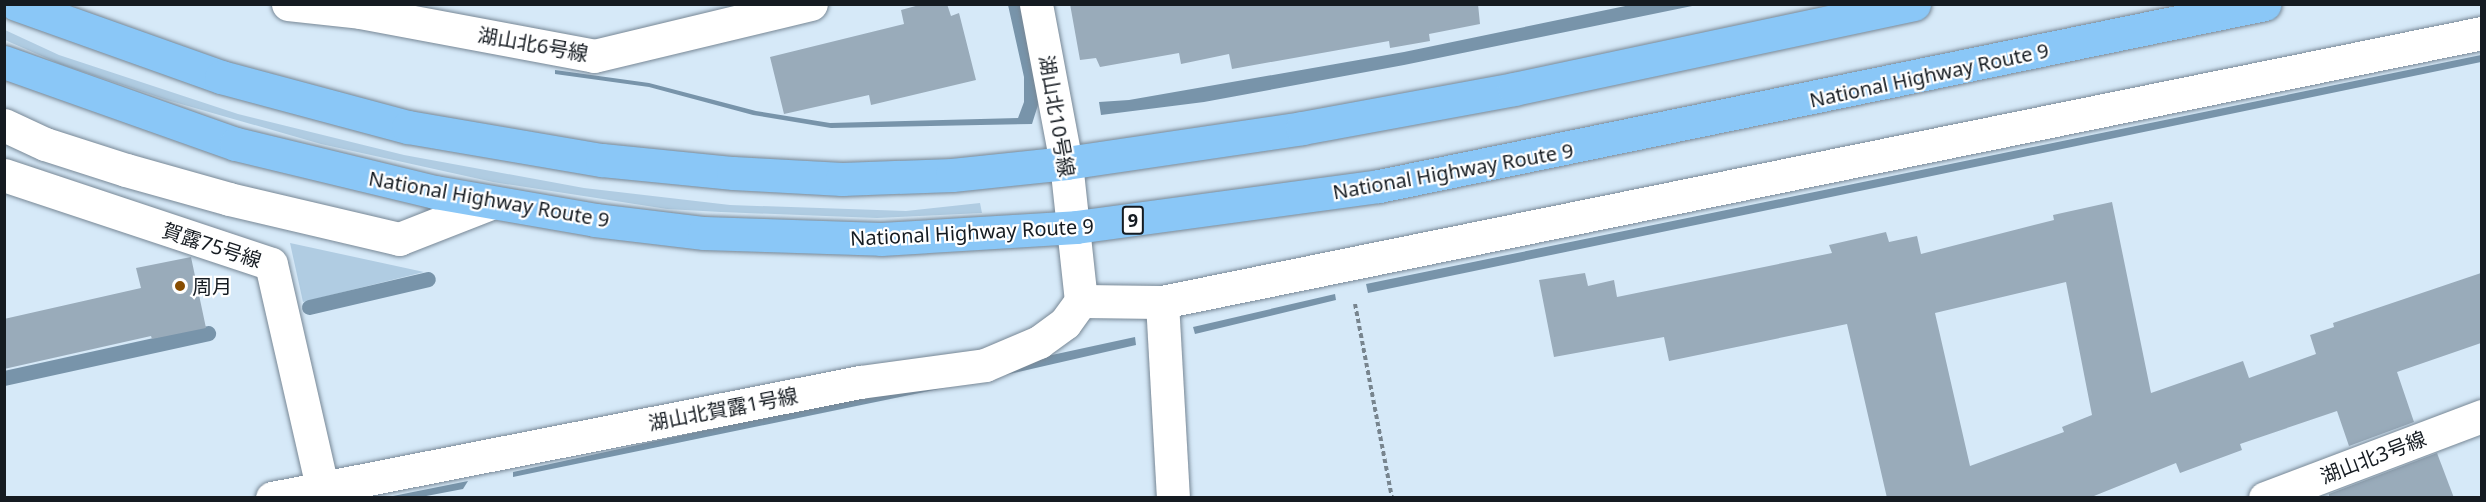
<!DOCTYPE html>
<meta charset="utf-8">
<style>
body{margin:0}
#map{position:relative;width:2486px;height:502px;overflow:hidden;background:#d6e9f8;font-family:"Noto Sans","Noto Sans JP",sans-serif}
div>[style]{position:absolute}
.green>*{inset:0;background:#b0cce2}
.water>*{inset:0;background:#7894aa}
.stream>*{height:15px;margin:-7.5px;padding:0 7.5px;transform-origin:7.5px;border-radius:7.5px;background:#7894aa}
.building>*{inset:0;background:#99abba}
.path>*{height:4px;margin-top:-2px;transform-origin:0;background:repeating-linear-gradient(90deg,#77848e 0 4.5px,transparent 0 7.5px)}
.roads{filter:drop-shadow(0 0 2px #778795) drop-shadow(0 0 2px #778795)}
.street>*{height:33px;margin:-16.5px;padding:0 16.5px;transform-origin:16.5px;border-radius:16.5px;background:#fff}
.highway>*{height:33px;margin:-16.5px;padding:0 16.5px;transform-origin:16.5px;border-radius:16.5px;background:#8ac7f7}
.dots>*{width:16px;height:16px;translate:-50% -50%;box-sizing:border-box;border:3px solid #fff;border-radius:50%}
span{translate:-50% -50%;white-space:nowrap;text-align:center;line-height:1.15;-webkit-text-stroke:4.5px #fff;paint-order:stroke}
.shield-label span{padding:2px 4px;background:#fff;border:2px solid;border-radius:4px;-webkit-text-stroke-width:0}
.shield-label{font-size:18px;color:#151b21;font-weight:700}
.street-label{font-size:20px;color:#151b21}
.poi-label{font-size:20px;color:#151b21}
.left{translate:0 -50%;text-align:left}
.frame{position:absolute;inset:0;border:6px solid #151b21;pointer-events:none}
</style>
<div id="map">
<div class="green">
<i style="clip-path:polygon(5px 30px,59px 55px,238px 114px,404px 155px,584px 188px,730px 205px,906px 211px,980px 203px,982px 213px,877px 218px,721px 212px,667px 209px,493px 182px,321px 144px,167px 100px,60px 64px,5px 40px)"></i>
<i style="clip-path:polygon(290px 243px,424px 272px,303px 302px)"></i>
</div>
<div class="water">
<i style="clip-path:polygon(1635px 4px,1697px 5px,1404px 65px,1204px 102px,1101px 115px,1099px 102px,1129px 100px,1404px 52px)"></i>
<i style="clip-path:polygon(1008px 5px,1021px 5px,1037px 78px,1038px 105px,1032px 124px,831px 128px,753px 115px,649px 87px,555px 74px,555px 70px,649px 83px,756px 111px,830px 123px,1018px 118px,1024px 102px,1024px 77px)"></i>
<i style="clip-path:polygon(2481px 55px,2481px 62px,1368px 293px,1366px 284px)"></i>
<i style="clip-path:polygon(1335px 294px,1336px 300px,1195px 334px,1193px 327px)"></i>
<i style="clip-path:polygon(1135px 337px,1136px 345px,992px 378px,513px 477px,513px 472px)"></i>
<i style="clip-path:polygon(468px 481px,463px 489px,421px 497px,388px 497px)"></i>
</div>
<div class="stream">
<i style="left:309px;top:307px;width:122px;rotate:-13.2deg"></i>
<i style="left:4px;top:378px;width:209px;rotate:-12.4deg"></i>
</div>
<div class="building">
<i style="clip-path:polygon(923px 4px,947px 4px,951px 16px,959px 13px,976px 80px,871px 105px,869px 95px,784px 114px,770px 57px,904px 24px,901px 10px)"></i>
<i style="clip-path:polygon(1070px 4px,1478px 4px,1480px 24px,1429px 34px,1430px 41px,1390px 48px,1389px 41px,1232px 69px,1229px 54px,1181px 64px,1179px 53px,1100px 67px,1096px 58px,1080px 60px)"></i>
<i style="clip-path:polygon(evenodd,2112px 202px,2151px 393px,2243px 361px,2249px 378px,2316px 354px,2310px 335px,2334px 327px,2333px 323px,2481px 273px,2481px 343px,2397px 372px,2414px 422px,2349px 446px,2337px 411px,2240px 444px,2242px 450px,2180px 473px,2176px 463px,2089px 498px,1887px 498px,1847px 324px,1669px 361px,1664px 337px,1554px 357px,1539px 280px,1585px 273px,1588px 286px,1614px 280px,1617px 297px,1832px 253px,1829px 245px,1886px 232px,1889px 242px,1917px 236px,1921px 254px,2054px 220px,2053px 215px,2112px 202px,2066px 282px,2092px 415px,2062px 427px,2064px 432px,1970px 466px,1935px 313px,2066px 282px)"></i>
<i style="clip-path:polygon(191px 257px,206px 328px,152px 339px,151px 336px,4px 369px,4px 319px,141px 288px,136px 268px)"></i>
<i style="clip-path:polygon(2437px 453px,2454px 498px,2329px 498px,2329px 494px)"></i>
</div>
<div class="path">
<i style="left:1355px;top:304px;width:197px;rotate:79.2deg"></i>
</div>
<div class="roads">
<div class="street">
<i style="left:288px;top:4px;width:72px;rotate:6.3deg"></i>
<i style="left:360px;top:12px;width:238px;rotate:10.6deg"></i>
<i style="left:594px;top:56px;width:223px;rotate:-13.5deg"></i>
<i style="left:4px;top:125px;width:45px;rotate:24.9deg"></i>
<i style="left:45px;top:144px;width:85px;rotate:17.8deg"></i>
<i style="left:126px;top:170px;width:107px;rotate:15.7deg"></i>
<i style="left:229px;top:199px;width:175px;rotate:13.2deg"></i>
<i style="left:399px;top:239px;width:99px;rotate:-21.4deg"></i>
<i style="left:4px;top:175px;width:281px;rotate:18.4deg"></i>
<i style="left:271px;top:264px;width:229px;rotate:77.1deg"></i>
<i style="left:1081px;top:301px;width:81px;rotate:0.7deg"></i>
<i style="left:1162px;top:302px;width:1347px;rotate:-11.52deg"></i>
<i style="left:1162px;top:302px;width:196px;rotate:86.8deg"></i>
<i style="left:272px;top:498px;width:599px;rotate:-11.16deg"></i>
<i style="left:860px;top:382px;width:126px;rotate:-7.7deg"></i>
<i style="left:985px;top:365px;width:59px;rotate:-23.1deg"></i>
<i style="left:1039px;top:342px;width:32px;rotate:-36deg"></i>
<i style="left:1065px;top:323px;width:27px;rotate:-54deg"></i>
<i style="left:1081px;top:301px;width:139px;rotate:-96.2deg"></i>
<i style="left:1066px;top:163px;width:162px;rotate:-100.7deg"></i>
<i style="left:2265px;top:498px;width:232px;rotate:-20.7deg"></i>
</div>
<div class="highway">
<i style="left:16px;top:4px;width:218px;rotate:19.6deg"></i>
<i style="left:221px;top:77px;width:194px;rotate:15deg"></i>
<i style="left:408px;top:127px;width:197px;rotate:9.7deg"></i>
<i style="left:602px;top:160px;width:132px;rotate:5.7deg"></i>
<i style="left:733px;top:173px;width:109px;rotate:3.2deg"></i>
<i style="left:842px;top:179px;width:110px;rotate:-2.1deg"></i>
<i style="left:952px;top:175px;width:115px;rotate:-6deg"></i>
<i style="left:1066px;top:163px;width:239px;rotate:-8.4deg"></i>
<i style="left:1302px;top:128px;width:216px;rotate:-10.4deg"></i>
<i style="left:1514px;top:89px;width:409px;rotate:-12deg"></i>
<i style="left:4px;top:62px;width:246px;rotate:19.5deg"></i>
<i style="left:236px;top:144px;width:205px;rotate:13.6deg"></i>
<i style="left:435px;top:192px;width:162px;rotate:9.9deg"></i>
<i style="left:595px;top:220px;width:110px;rotate:6.8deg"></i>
<i style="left:704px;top:233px;width:177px;rotate:1.9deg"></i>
<i style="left:881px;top:239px;width:195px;rotate:-3.5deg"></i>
<i style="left:1076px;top:227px;width:306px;rotate:-7.7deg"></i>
<i style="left:1379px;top:186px;width:904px;rotate:-11.61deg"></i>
</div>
</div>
<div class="dots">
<i style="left:180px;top:286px;background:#874d02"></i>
</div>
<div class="shield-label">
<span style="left:1133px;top:220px">9</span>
</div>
<div class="street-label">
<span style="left:533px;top:44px;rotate:10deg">湖山北6号線</span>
<span style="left:1929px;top:75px;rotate:-12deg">National Highway Route 9</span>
<span style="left:1057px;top:116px;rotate:80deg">湖山北10号線</span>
<span style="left:1453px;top:171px;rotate:-10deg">National Highway Route 9</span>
<span style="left:489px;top:199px;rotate:10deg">National Highway Route 9</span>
<span style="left:972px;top:232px;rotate:-3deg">National Highway Route 9</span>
<span style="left:212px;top:245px;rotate:18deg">賀露75号線</span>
<span style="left:723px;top:409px;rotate:-11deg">湖山北賀露1号線</span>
<span style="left:2373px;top:457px;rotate:-21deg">湖山北3号線</span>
</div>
<div class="poi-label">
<span class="left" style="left:192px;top:286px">周月</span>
</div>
<div class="frame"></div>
</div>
